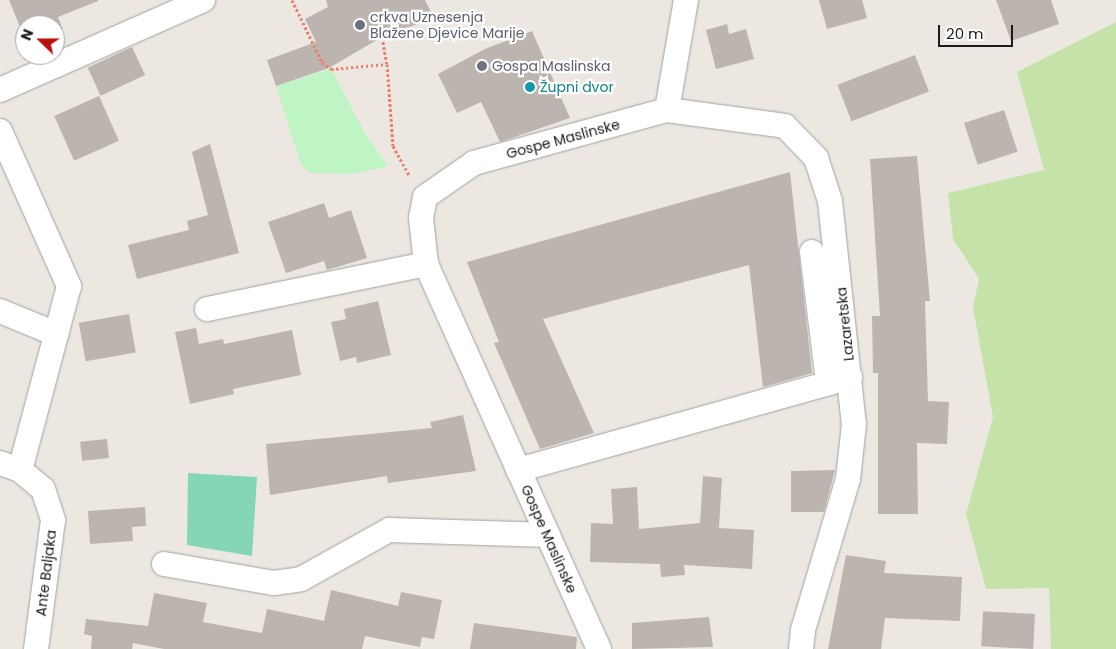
<!DOCTYPE html>
<meta charset="utf-8">
<style>
body{margin:0}
#map{position:relative;width:1116px;height:649px;overflow:hidden;background:#ece8e1;font-family:Poppins,sans-serif}
div>[style]{position:absolute}
.grass>*{inset:0;background:#c5e3a9}
.park>*{inset:0;background:#bff4c4}
.pitch>*{inset:0;background:#84d6b6}
.building>*{inset:0;background:#bcb4ae;transform-origin:0 0}
.path>*{height:3px;margin-top:-1.5px;transform-origin:0;background:repeating-linear-gradient(90deg,#ee7d6f 0 2.5px,transparent 0 5px)}
.roads{filter:drop-shadow(0 0 1px #a2a2a2) drop-shadow(0 0 1px #a2a2a2)}
.minor>*{height:24px;margin:-12px;padding:0 12px;transform-origin:12px;border-radius:12px;background:#fff}
.dots>*{width:14px;height:14px;translate:-50% -50%;box-sizing:border-box;border:2px solid #fff;border-radius:50%}
span{translate:-50% -50%;white-space:nowrap;text-align:center;line-height:1.15;-webkit-text-stroke:4.5px #fff;paint-order:stroke}
.worship-label{font-size:14px;color:#5b616d}
.left{translate:0 -50%;text-align:left}
.culture-label{font-size:14px;color:#0d838f}
.street-label{font-size:14px;color:#1b1b1b}
.north{position:absolute;left:15px;top:15px;width:50px;height:50px;box-sizing:border-box;background:#fff;border:1px solid #a4a4a4;border-radius:50%;rotate:292deg;font-size:14px;font-weight:700;line-height:20px;text-align:center;color:#1b1b1b}
.north::after{content:'';display:block;margin:auto;width:18px;height:22px;background:#b7100f;clip-path:polygon(50% 0,100% 100%,50% 72%,0 100%)}
.scale{position:absolute;left:938px;top:25px;width:75px;height:22px;box-sizing:border-box;border:2px solid #1b1b1b;border-top:0;padding-left:6px;font-size:15px;line-height:18px;white-space:nowrap;color:#1b1b1b;-webkit-text-stroke:4px #fff;paint-order:stroke}
</style>
<div id="map">
<div class="grass">
<i style="clip-path:polygon(1116px 22px,1116px 649px,1051px 649px,1049px 588px,986px 589px,966px 514px,993px 417px,973px 307px,979px 279px,953px 239px,948px 193px,1044px 170px,1017px 72px)"></i>
</div>
<div class="park">
<i style="clip-path:polygon(331px 69px,366px 135px,388px 166px,352px 174px,310px 173px,301px 165px,276px 86px)"></i>
</div>
<div class="pitch">
<i style="clip-path:polygon(188px 473px,257px 477px,252px 556px,187px 545px)"></i>
</div>
<div class="building">
<i style="clip-path:polygon(9px 0,98px 0,98px 1px,58px 17px,63px 30px,55px 33px,55px 25px,25px 25px,25px 39px)"></i>
<i style="clip-path:polygon(326px 0,425px 0,434px 18px,382px 37px,329px 68px,276px 86px,267px 60px,316px 42px,305px 19px,328px 7px)"></i>
<i style="clip-path:polygon(819px 0,862px 0,867px 18px,827px 29px)"></i>
<i style="clip-path:polygon(996px 0,1051px 0,1059px 24px,1011px 41px)"></i>
<i style="clip-path:polygon(727px 24px,729px 34px,746px 29px,754px 59px,716px 69px,706px 30px)"></i>
<i style="clip-path:polygon(532px 31px,570px 118px,500px 142px,481px 102px,457px 113px,438px 74px,485px 49px)"></i>
<i style="left:132px;top:47px;width:31px;height:49px;rotate:65deg"></i>
<i style="left:915px;top:55px;width:39px;height:83px;rotate:69deg"></i>
<i style="left:99px;top:96px;width:49px;height:49px;rotate:66deg"></i>
<i style="left:1004px;top:110px;width:44px;height:42px;rotate:72deg"></i>
<i style="clip-path:polygon(210px 144px,239px 253px,137px 279px,128px 245px,189px 230px,187px 221px,208px 215px,192px 152px)"></i>
<i style="clip-path:polygon(917px 156px,930px 301px,925px 301px,928px 401px,949px 402px,947px 444px,917px 443px,918px 514px,878px 514px,878px 373px,873px 373px,872px 316px,880px 316px,870px 159px)"></i>
<i style="clip-path:polygon(790px 172px,812px 373px,763px 387px,749px 265px,543px 319px,594px 433px,540px 449px,494px 343px,499px 342px,467px 262px)"></i>
<i style="clip-path:polygon(324px 203px,329px 218px,351px 210px,367px 258px,327px 270px,324px 261px,286px 273px,268px 222px)"></i>
<i style="clip-path:polygon(378px 301px,391px 355px,357px 363px,356px 357px,340px 361px,331px 322px,346px 319px,344px 309px)"></i>
<i style="left:129px;top:314px;width:39px;height:51px;rotate:80deg"></i>
<i style="clip-path:polygon(196px 328px,199px 344px,223px 339px,224px 344px,292px 330px,301px 375px,233px 389px,234px 394px,190px 404px,175px 332px)"></i>
<i style="clip-path:polygon(463px 415px,476px 471px,388px 483px,387px 476px,270px 495px,266px 444px,432px 428px,430px 422px)"></i>
<i style="left:107px;top:439px;width:19px;height:27px;rotate:84deg"></i>
<i style="clip-path:polygon(835px 470px,824px 512px,791px 512px,791px 471px)"></i>
<i style="clip-path:polygon(703px 476px,722px 478px,719px 528px,754px 530px,752px 569px,684px 565px,685px 575px,661px 577px,660px 564px,590px 562px,591px 523px,613px 524px,611px 489px,637px 487px,639px 529px,700px 523px)"></i>
<i style="clip-path:polygon(145px 507px,146px 526px,132px 527px,133px 541px,90px 544px,88px 511px)"></i>
<i style="clip-path:polygon(846px 555px,886px 561px,884px 573px,962px 577px,960px 621px,885px 618px,881px 649px,828px 649px)"></i>
<i style="clip-path:polygon(331px 590px,398px 606px,401px 592px,442px 600px,434px 639px,422px 637px,420px 647px,365px 636px,362px 649px,164px 649px,133px 643px,132px 649px,91px 649px,92px 636px,84px 634px,86px 619px,148px 626px,154px 593px,207px 603px,203px 622px,262px 633px,267px 609px,324px 621px)"></i>
<i style="left:1035px;top:614px;width:35px;height:52px;rotate:93deg"></i>
<i style="clip-path:polygon(709px 617px,713px 647px,632px 649px,632px 623px)"></i>
<i style="clip-path:polygon(474px 623px,577px 637px,576px 649px,470px 649px)"></i>
</div>
<div class="path">
<i style="left:292px;top:0;width:69px;rotate:64.2deg"></i>
<i style="left:322px;top:62px;width:11px;rotate:38deg"></i>
<i style="left:331px;top:69px;width:56px;rotate:-5.1deg"></i>
<i style="left:387px;top:64px;width:82px;rotate:85.8deg"></i>
<i style="left:393px;top:146px;width:35px;rotate:61deg"></i>
<i style="left:382px;top:37px;width:27px;rotate:80deg"></i>
</div>
<div class="roads">
<div class="minor">
<i style="left:0;top:90px;width:222px;rotate:-23.9deg"></i>
<i style="left:667px;top:110px;width:119px;rotate:7.7deg"></i>
<i style="left:785px;top:126px;width:45px;rotate:45.9deg"></i>
<i style="left:816px;top:158px;width:45px;rotate:72deg"></i>
<i style="left:830px;top:201px;width:224px;rotate:83.9deg"></i>
<i style="left:854px;top:424px;width:55px;rotate:96.2deg"></i>
<i style="left:848px;top:479px;width:158px;rotate:106.6deg"></i>
<i style="left:803px;top:630px;width:19px;rotate:96deg"></i>
<i style="left:0;top:131px;width:170px;rotate:66deg"></i>
<i style="left:69px;top:286px;width:190px;rotate:104.9deg"></i>
<i style="left:812px;top:252px;width:132px;rotate:83deg"></i>
<i style="left:207px;top:309px;width:224px;rotate:-11.6deg"></i>
<i style="left:0;top:311px;width:61px;rotate:22.3deg"></i>
<i style="left:0;top:463px;width:21px;rotate:19deg"></i>
<i style="left:20px;top:470px;width:30px;rotate:40deg"></i>
<i style="left:43px;top:489px;width:33px;rotate:72deg"></i>
<i style="left:53px;top:520px;width:130px;rotate:97.5deg"></i>
<i style="left:518px;top:470px;width:345px;rotate:-15.6deg"></i>
<i style="left:164px;top:564px;width:112px;rotate:9.8deg"></i>
<i style="left:274px;top:583px;width:27px;rotate:-8deg"></i>
<i style="left:301px;top:579px;width:101px;rotate:-29.1deg"></i>
<i style="left:389px;top:530px;width:159px;rotate:1.8deg"></i>
<i style="left:599px;top:649px;width:422px;rotate:-114.2deg"></i>
<i style="left:426px;top:264px;width:46px;rotate:-96.2deg"></i>
<i style="left:421px;top:218px;width:21px;rotate:-79deg"></i>
<i style="left:425px;top:197px;width:60px;rotate:-34.8deg"></i>
<i style="left:474px;top:163px;width:200px;rotate:-15.4deg"></i>
<i style="left:667px;top:110px;width:112px;rotate:-80.2deg"></i>
</div>
</div>
<div class="dots">
<i style="left:360px;top:25px;background:#6b7280"></i>
<i style="left:482px;top:66px;background:#6b7280"></i>
<i style="left:530px;top:87px;background:#0f9aa8"></i>
</div>
<div class="worship-label">
<span class="left" style="left:370px;top:25px">crkva Uznesenja<br>Blažene Djevice Marije</span>
<span class="left" style="left:492px;top:66px">Gospa Maslinska</span>
</div>
<div class="culture-label">
<span class="left" style="left:540px;top:87px">Župni dvor</span>
</div>
<div class="street-label">
<span style="left:563px;top:139px;rotate:-15deg">Gospe Maslinske</span>
<span style="left:845px;top:324px;rotate:-96deg">Lazaretska</span>
<span style="left:549px;top:539px;rotate:66deg">Gospe Maslinske</span>
<span style="left:46px;top:573px;rotate:-83deg">Ante Baljaka</span>
</div>
<div class="north">N</div>
<div class="scale">20 m</div>
</div>
